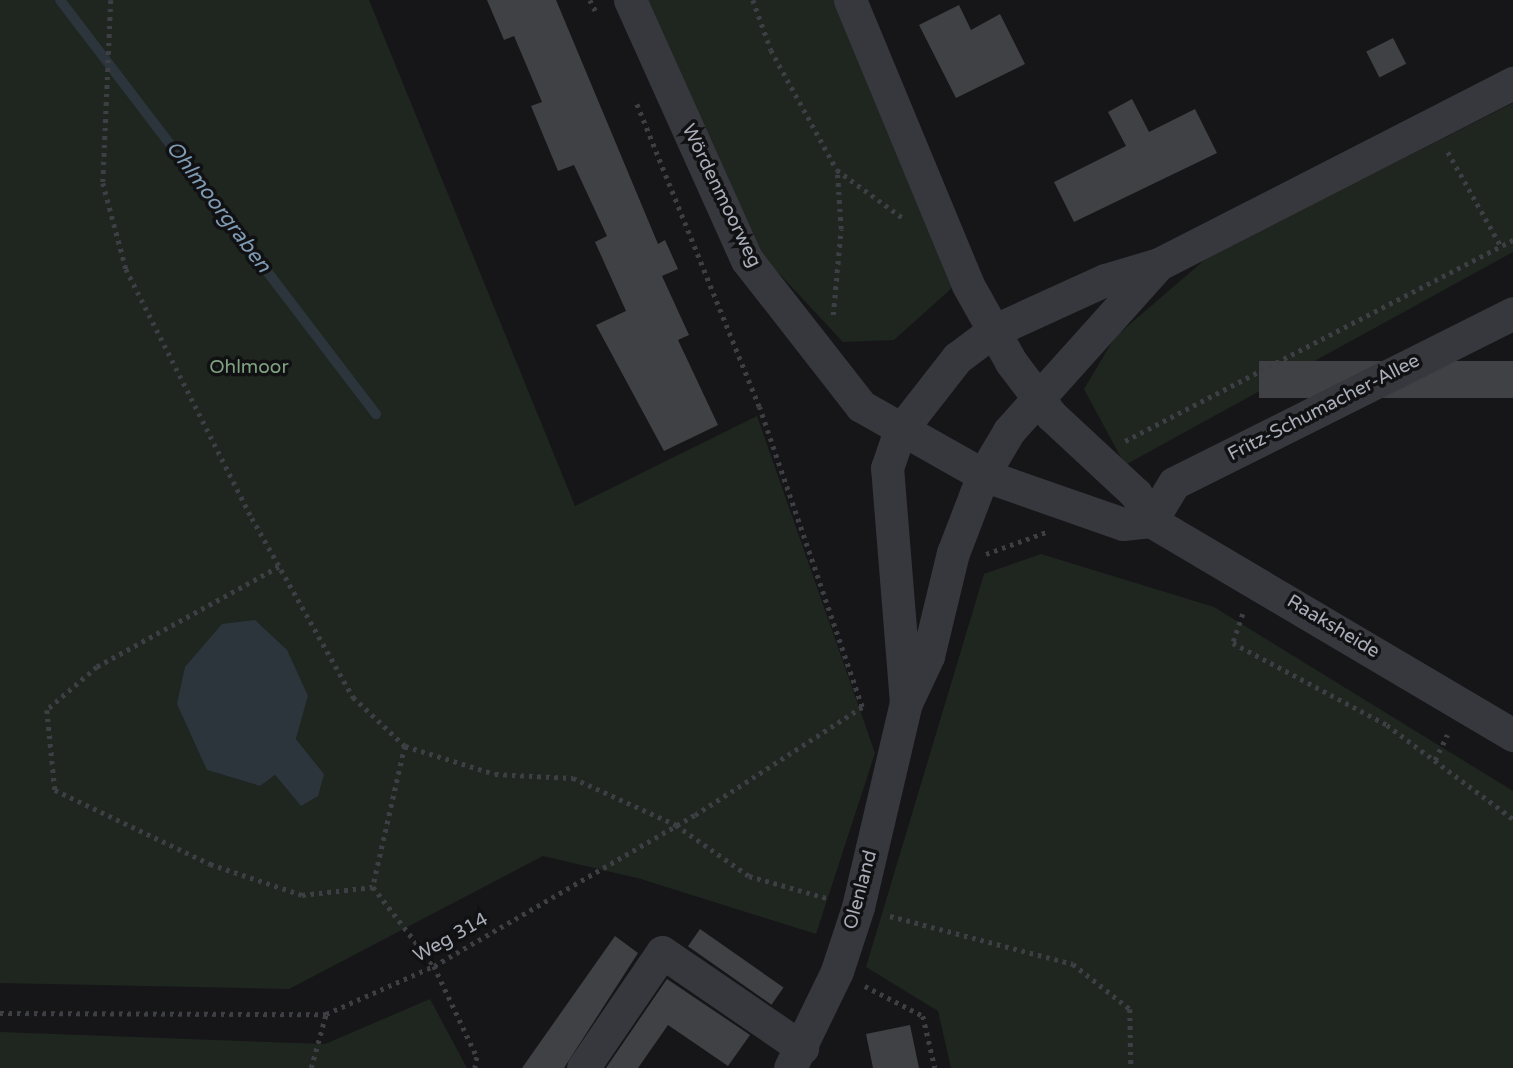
<!DOCTYPE html>
<meta charset="utf-8">
<style>
body{margin:0}
#map{position:relative;width:1513px;height:1068px;overflow:hidden;background:#161618;font-family:"Varela Round",sans-serif}
div>[style]{position:absolute}
.green>*{inset:0;background:#1e261f}
.water>*{inset:0;background:#2c353c}
.stream>*{height:10px;margin:-5px;padding:0 5px;transform-origin:5px;border-radius:5px;background:#2c353c}
.building>*{inset:0;background:#404145;transform-origin:0 0}
.path>*{height:4.5px;margin-top:-2.25px;transform-origin:0;background:repeating-linear-gradient(90deg,#3d3f44 0 3.5px,transparent 0 8.5px)}
.minor>*{height:33px;margin:-16.5px;padding:0 16.5px;transform-origin:16.5px;border-radius:16.5px;background:#37383d}
span{translate:-50% -50%;white-space:nowrap;text-align:center;line-height:1.15;-webkit-text-stroke:7px #111113;paint-order:stroke}
.street-label{font-size:19px;color:#a8adb8}
.park-label{font-size:19px;color:#7fa381}
.water-label{font-size:21px;color:#7f9bb3;font-style:italic}
</style>
<div id="map">
<div class="green">
<i style="clip-path:polygon(evenodd,0 0,369px 0,575px 506px,757px 416px,875px 753px,816px 934px,641px 879px,543px 856px,289px 989px,0 983px,0 0,308px 696px,296px 739px,324px 774px,301px 806px,275px 775px,260px 786px,207px 770px,308px 696px)"></i>
<i style="clip-path:polygon(645px 0,837px 0,952px 288px,894px 340px,843px 342px,760px 253px)"></i>
<i style="clip-path:polygon(1513px 103px,1513px 252px,1125px 465px,1084px 389px,1115px 337px,1208px 257px)"></i>
<i style="clip-path:polygon(1041px 554px,1214px 607px,1513px 791px,1513px 1068px,951px 1068px,938px 1011px,866px 967px,984px 574px)"></i>
<i style="clip-path:polygon(430px 999px,467px 1068px,0 1068px,0 1032px,325px 1044px)"></i>
</div>
<div class="water">
<i style="clip-path:polygon(255px 620px,287px 650px,308px 696px,296px 739px,324px 774px,318px 796px,301px 806px,275px 775px,260px 786px,207px 770px,177px 704px,185px 667px,222px 624px)"></i>
</div>
<div class="stream">
<i style="left:60px;top:0;width:521px;rotate:52.65deg"></i>
</div>
<div class="building">
<i style="clip-path:polygon(487px 0,556px 0,658px 244px,665px 240px,678px 269px,662px 276px,689px 335px,678px 340px,718px 425px,664px 451px,596px 325px,626px 311px,595px 242px,607px 236px,574px 165px,558px 171px,531px 106px,542px 102px,514px 36px,504px 40px)"></i>
<i style="clip-path:polygon(959px 5px,971px 30px,1000px 14px,1025px 64px,956px 98px,919px 25px)"></i>
<i style="left:1393px;top:38px;width:29px;height:30px;rotate:63deg"></i>
<i style="clip-path:polygon(1132px 99px,1149px 132px,1195px 109px,1217px 153px,1074px 222px,1054px 182px,1126px 146px,1108px 112px)"></i>
<i style="left:1513px;top:361px;width:37px;height:254px;rotate:90deg"></i>
<i style="left:700px;top:929px;width:102px;height:21px;rotate:35deg"></i>
<i style="clip-path:polygon(615px 936px,638px 953px,564px 1068px,522px 1068px)"></i>
<i style="clip-path:polygon(667px 979px,750px 1035px,728px 1066px,668px 1025px,638px 1068px,606px 1068px)"></i>
<i style="clip-path:polygon(910px 1025px,919px 1068px,873px 1068px,866px 1034px)"></i>
</div>
<div class="path">
<i style="left:111px;top:0;width:183px;rotate:92.5deg"></i>
<i style="left:103px;top:183px;width:89px;rotate:75deg"></i>
<i style="left:126px;top:269px;width:279px;rotate:63.2deg"></i>
<i style="left:252px;top:518px;width:206px;rotate:60.6deg"></i>
<i style="left:353px;top:697px;width:71px;rotate:43.3deg"></i>
<i style="left:405px;top:746px;width:145px;rotate:102.8deg"></i>
<i style="left:373px;top:887px;width:100px;rotate:52.3deg"></i>
<i style="left:434px;top:966px;width:101px;rotate:64.7deg"></i>
<i style="left:477px;top:1057px;width:11px;rotate:100deg"></i>
<i style="left:590px;top:0;width:16px;rotate:63deg"></i>
<i style="left:753px;top:0;width:53px;rotate:70.2deg"></i>
<i style="left:771px;top:50px;width:137px;rotate:61.2deg"></i>
<i style="left:837px;top:170px;width:82px;rotate:36deg"></i>
<i style="left:1448px;top:152px;width:108px;rotate:60.6deg"></i>
<i style="left:833px;top:315px;width:86px;rotate:-84.7deg"></i>
<i style="left:841px;top:229px;width:58px;rotate:-93.9deg"></i>
<i style="left:1125px;top:441px;width:437px;rotate:-27.4deg"></i>
<i style="left:986px;top:554px;width:64px;rotate:-20.1deg"></i>
<i style="left:279px;top:567px;width:208px;rotate:151.2deg"></i>
<i style="left:97px;top:667px;width:66px;rotate:139.3deg"></i>
<i style="left:47px;top:710px;width:80px;rotate:84.3deg"></i>
<i style="left:55px;top:790px;width:172px;rotate:25.5deg"></i>
<i style="left:210px;top:864px;width:97px;rotate:18.6deg"></i>
<i style="left:302px;top:895px;width:71px;rotate:-6.4deg"></i>
<i style="left:1243px;top:614px;width:31px;rotate:109deg"></i>
<i style="left:1233px;top:643px;width:174px;rotate:28deg"></i>
<i style="left:1387px;top:725px;width:157px;rotate:36.7deg"></i>
<i style="left:405px;top:746px;width:94px;rotate:17.3deg"></i>
<i style="left:495px;top:774px;width:78px;rotate:2.9deg"></i>
<i style="left:573px;top:778px;width:113px;rotate:24.5deg"></i>
<i style="left:676px;top:825px;width:89px;rotate:34.9deg"></i>
<i style="left:749px;top:876px;width:81px;rotate:15.8deg"></i>
<i style="left:1435px;top:760px;width:28px;rotate:-64deg"></i>
<i style="left:890px;top:916px;width:189px;rotate:14.7deg"></i>
<i style="left:1073px;top:964px;width:73px;rotate:38.3deg"></i>
<i style="left:1130px;top:1009px;width:59px;rotate:89deg"></i>
<i style="left:865px;top:986px;width:65px;rotate:27.3deg"></i>
<i style="left:923px;top:1016px;width:53px;rotate:77deg"></i>
<i style="left:0;top:1013px;width:326px;rotate:0.2deg"></i>
<i style="left:326px;top:1014px;width:118px;rotate:-24deg"></i>
<i style="left:434px;top:966px;width:302px;rotate:-30.1deg"></i>
<i style="left:695px;top:815px;width:199px;rotate:-32.9deg"></i>
<i style="left:862px;top:707px;width:317px;rotate:-108.9deg"></i>
<i style="left:759px;top:407px;width:329px;rotate:-112deg"></i>
<i style="left:311px;top:1068px;width:56px;rotate:-74.5deg"></i>
</div>
<div class="minor">
<i style="left:630px;top:0;width:285px;rotate:65.8deg"></i>
<i style="left:747px;top:260px;width:185px;rotate:52deg"></i>
<i style="left:861px;top:406px;width:140px;rotate:29.5deg"></i>
<i style="left:983px;top:475px;width:148px;rotate:19.3deg"></i>
<i style="left:1123px;top:524px;width:28px;rotate:-6deg"></i>
<i style="left:850px;top:0;width:308px;rotate:67.5deg"></i>
<i style="left:968px;top:285px;width:88px;rotate:60.8deg"></i>
<i style="left:1011px;top:362px;width:66px;rotate:53deg"></i>
<i style="left:1051px;top:415px;width:116px;rotate:42.9deg"></i>
<i style="left:1136px;top:494px;width:31px;rotate:61deg"></i>
<i style="left:1151px;top:521px;width:421px;rotate:30.6deg"></i>
<i style="left:1151px;top:521px;width:44px;rotate:-58.8deg"></i>
<i style="left:1174px;top:483px;width:379px;rotate:-26.6deg"></i>
<i style="left:906px;top:703px;width:236px;rotate:-94.6deg"></i>
<i style="left:887px;top:468px;width:39px;rotate:-71deg"></i>
<i style="left:900px;top:431px;width:93px;rotate:-52deg"></i>
<i style="left:957px;top:358px;width:45px;rotate:-36.9deg"></i>
<i style="left:993px;top:331px;width:123px;rotate:-24.5deg"></i>
<i style="left:1105px;top:280px;width:56px;rotate:-16.5deg"></i>
<i style="left:1159px;top:264px;width:398px;rotate:-27.1deg"></i>
<i style="left:583px;top:1068px;width:140px;rotate:-55.7deg"></i>
<i style="left:662px;top:952px;width:170px;rotate:34.4deg"></i>
<i style="left:790px;top:1068px;width:108px;rotate:-64.1deg"></i>
<i style="left:837px;top:971px;width:67px;rotate:-71.8deg"></i>
<i style="left:858px;top:907px;width:210px;rotate:-76.8deg"></i>
<i style="left:906px;top:703px;width:52px;rotate:-64.9deg"></i>
<i style="left:928px;top:656px;width:106px;rotate:-76.4deg"></i>
<i style="left:953px;top:553px;width:84px;rotate:-69deg"></i>
<i style="left:983px;top:475px;width:51px;rotate:-59.4deg"></i>
<i style="left:1009px;top:431px;width:224px;rotate:-48.1deg"></i>
</div>
<div class="street-label">
<span style="left:721px;top:196px;rotate:64deg">Wördenmoorweg</span>
<span style="left:1324px;top:408px;rotate:-27deg">Fritz-Schumacher-Allee</span>
<span style="left:1333px;top:627px;rotate:31deg">Raaksheide</span>
<span style="left:861px;top:890px;rotate:-75deg">Olenland</span>
<span style="left:451px;top:938px;rotate:-29deg">Weg 314</span>
</div>
<div class="park-label">
<span style="left:249px;top:368px">Ohlmoor</span>
</div>
<div class="water-label">
<span style="left:218px;top:207px;rotate:53deg">Ohlmoorgraben</span>
</div>
</div>
